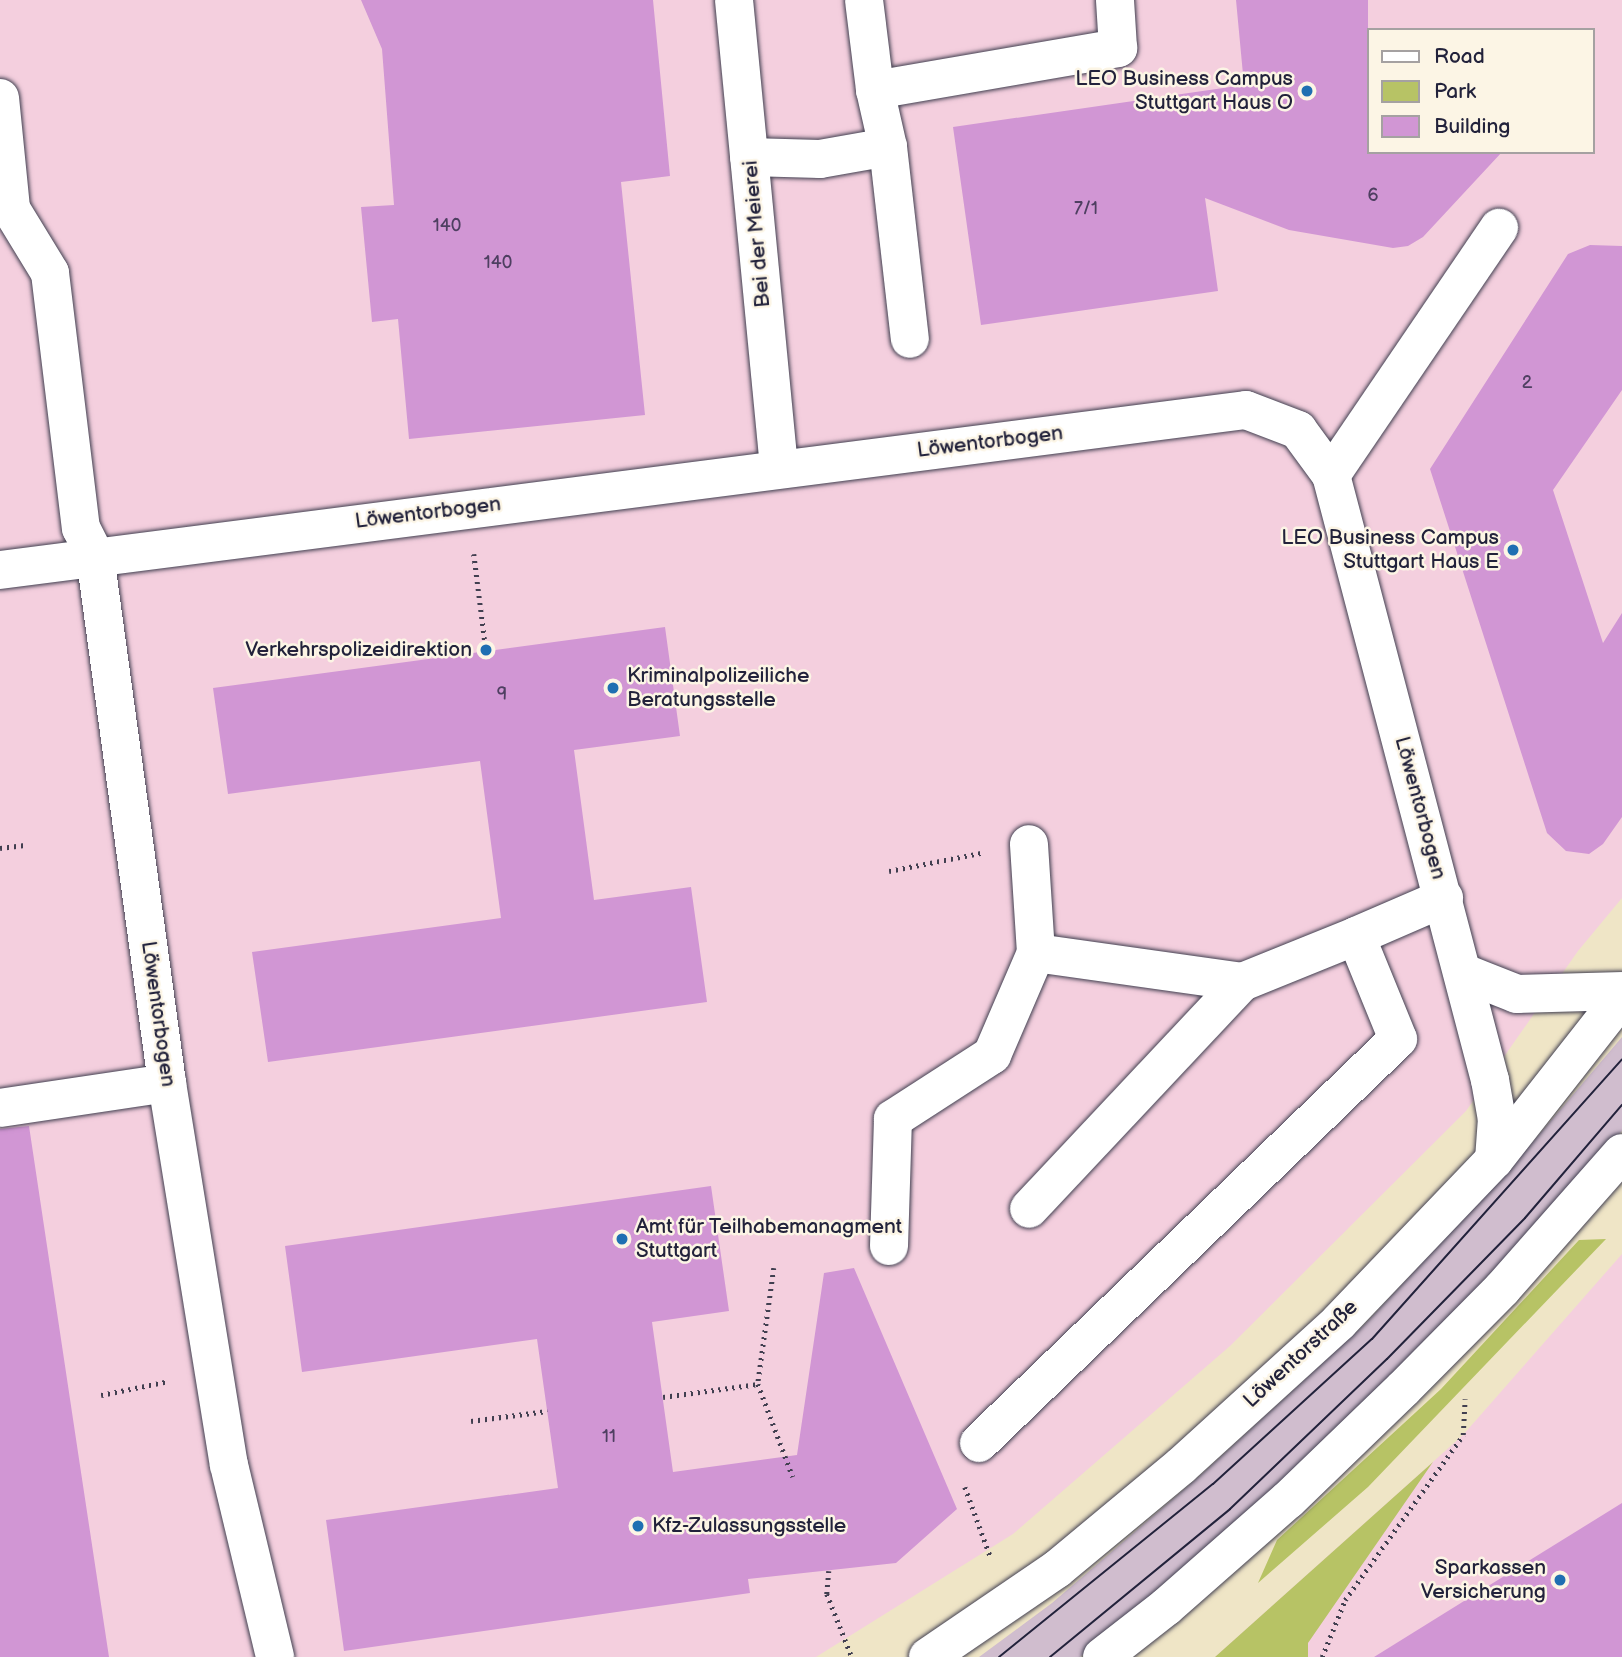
<!DOCTYPE html>
<meta charset="utf-8">
<style>
body{margin:0}
#map{position:relative;width:1622px;height:1657px;overflow:hidden;background:#efe5c6;font-family:"Balsamiq Sans",sans-serif}
div>[style]{position:absolute}
.built>*{inset:0;background:#f4cfde}
.industrial>*{inset:0;background:#d0bdce}
.green>*{inset:0;background:#b7c365}
.building>*{inset:0;background:#d196d4}
.path>*{height:4.5px;margin-top:-2.25px;transform-origin:0;background:repeating-linear-gradient(90deg,#413f50 0 2px,transparent 0 7px)}
.roads{filter:drop-shadow(0 0 2px #413f50) drop-shadow(0 0 2px #413f50)}
.minor>*{height:38px;margin:-19px;padding:0 19px;transform-origin:19px;border-radius:19px;background:#fff}
.major>*{height:38px;margin:-19px;padding:0 19px;transform-origin:19px;border-radius:19px;background:#fff}
.tram>*{height:2px;margin:-1px;padding:0 1px;transform-origin:1px;border-radius:1px;background:#22223b}
.dots>*{width:19px;height:19px;translate:-50% -50%;box-sizing:border-box;border:4px solid #fcf5e5;border-radius:50%}
span{translate:-50% -50%;white-space:nowrap;text-align:center;line-height:1.15;-webkit-text-stroke:5px #fcf5e5;paint-order:stroke}
.number-label{font-size:18px;color:#4e3f61}
.number-label span{-webkit-text-stroke-width:0}
.poi-label{font-size:21px;color:#22223b}
.right{translate:-100% -50%;text-align:right}
.left{translate:0 -50%;text-align:left}
.street-label{font-size:21px;color:#22223b}
.legend{position:absolute;left:1367px;top:28px;width:228px;height:126px;box-sizing:border-box;background:#fcf5e5;border:2px solid #a5a1a1;margin:0;padding:9px 12px;list-style:none;font-size:21px;color:#22223b}
.legend li{display:flex;align-items:center;gap:14px;height:35px}
.legend b{width:35px;border:2px solid #a5a1a1}
</style>
<div id="map">
<div class="built">
<i style="clip-path:polygon(evenodd,0 0,1622px 0,1622px 898px,1578px 951px,1466px 1111px,1230px 1346px,1013px 1534px,816px 1657px,0 1657px,0 0,1368px 30px,1592px 30px,1592px 152px,1368px 152px,1368px 30px)"></i>
<i style="clip-path:polygon(1622px 1254px,1622px 1657px,1215px 1657px,1463px 1435px)"></i>
</div>
<div class="industrial">
<i style="clip-path:polygon(1622px 1037px,1622px 1131px,1534px 1230px,1399px 1372px,1244px 1518px,1080px 1657px,979px 1657px,1052px 1603px,1202px 1474px,1364px 1325px,1502px 1178px)"></i>
</div>
<div class="green">
<i style="clip-path:polygon(1606px 1239px,1368px 1487px,1258px 1583px,1277px 1540px,1441px 1389px,1579px 1240px)"></i>
<i style="clip-path:polygon(1433px 1462px,1308px 1643px,1308px 1657px,1215px 1657px)"></i>
</div>
<div class="building">
<i style="clip-path:polygon(361px 0,653px 0,670px 176px,621px 182px,645px 415px,409px 439px,398px 319px,372px 322px,361px 207px,394px 205px,382px 49px)"></i>
<i style="clip-path:polygon(1236px 0,1368px 0,1368px 152px,1502px 152px,1423px 237px,1408px 246px,1393px 248px,1289px 230px,1205px 198px,1218px 291px,981px 325px,953px 127px,1244px 85px)"></i>
<i style="clip-path:polygon(1590px 245px,1622px 246px,1622px 390px,1553px 490px,1603px 643px,1622px 613px,1622px 817px,1603px 844px,1589px 854px,1566px 851px,1547px 833px,1430px 469px,1568px 254px)"></i>
<i style="clip-path:polygon(665px 627px,680px 736px,574px 750px,594px 900px,691px 887px,707px 1002px,268px 1062px,252px 952px,501px 918px,480px 761px,228px 794px,213px 688px)"></i>
<i style="clip-path:polygon(29px 1126px,79px 1459px,109px 1657px,0 1657px,0 1129px)"></i>
<i style="clip-path:polygon(711px 1186px,729px 1311px,652px 1322px,673px 1472px,797px 1455px,824px 1273px,854px 1268px,957px 1509px,896px 1563px,748px 1579px,750px 1593px,344px 1651px,326px 1520px,558px 1488px,537px 1339px,302px 1372px,285px 1246px)"></i>
<i style="clip-path:polygon(1622px 1503px,1622px 1657px,1374px 1657px)"></i>
</div>
<div class="path">
<i style="left:474px;top:554px;width:97px;rotate:82.9deg"></i>
<i style="left:0;top:848px;width:25px;rotate:-7deg"></i>
<i style="left:889px;top:871px;width:94px;rotate:-11.1deg"></i>
<i style="left:774px;top:1268px;width:117px;rotate:97.9deg"></i>
<i style="left:758px;top:1384px;width:99px;rotate:69.4deg"></i>
<i style="left:101px;top:1395px;width:69px;rotate:-11.6deg"></i>
<i style="left:663px;top:1397px;width:96px;rotate:-7.8deg"></i>
<i style="left:471px;top:1421px;width:77px;rotate:-7.5deg"></i>
<i style="left:965px;top:1487px;width:76px;rotate:69.9deg"></i>
<i style="left:829px;top:1571px;width:23px;rotate:95deg"></i>
<i style="left:827px;top:1594px;width:68px;rotate:68.4deg"></i>
<i style="left:1322px;top:1657px;width:61px;rotate:-68deg"></i>
<i style="left:1345px;top:1600px;width:203px;rotate:-54.4deg"></i>
<i style="left:1463px;top:1435px;width:36px;rotate:-87deg"></i>
</div>
<div class="roads">
<div class="minor">
<i style="left:734px;top:0;width:471px;rotate:84.5deg"></i>
<i style="left:864px;top:0;width:91px;rotate:83deg"></i>
<i style="left:0;top:98px;width:112px;rotate:84.3deg"></i>
<i style="left:11px;top:209px;width:75px;rotate:58.6deg"></i>
<i style="left:50px;top:273px;width:257px;rotate:83.1deg"></i>
<i style="left:81px;top:528px;width:31px;rotate:63deg"></i>
<i style="left:95px;top:556px;width:532px;rotate:82.22deg"></i>
<i style="left:167px;top:1083px;width:387px;rotate:80.8deg"></i>
<i style="left:229px;top:1465px;width:197px;rotate:76.5deg"></i>
<i style="left:888px;top:147px;width:193px;rotate:83.5deg"></i>
<i style="left:749px;top:157px;width:71px;rotate:1.6deg"></i>
<i style="left:820px;top:159px;width:69px;rotate:-10deg"></i>
<i style="left:888px;top:147px;width:58px;rotate:-102.8deg"></i>
<i style="left:875px;top:90px;width:247px;rotate:-9.8deg"></i>
<i style="left:1118px;top:48px;width:48px;rotate:-93.6deg"></i>
<i style="left:1331px;top:475px;width:299px;rotate:-55.8deg"></i>
<i style="left:0;top:570px;width:1256px;rotate:-7.32deg"></i>
<i style="left:1246px;top:410px;width:56px;rotate:21deg"></i>
<i style="left:1298px;top:430px;width:56px;rotate:53.7deg"></i>
<i style="left:1331px;top:475px;width:626px;rotate:75.28deg"></i>
<i style="left:1490px;top:1080px;width:39px;rotate:80deg"></i>
<i style="left:1497px;top:1118px;width:42px;rotate:94.1deg"></i>
<i style="left:1356px;top:936px;width:96px;rotate:-23.4deg"></i>
<i style="left:1036px;top:953px;width:208px;rotate:8deg"></i>
<i style="left:1464px;top:973px;width:57px;rotate:21.6deg"></i>
<i style="left:1517px;top:994px;width:105px;rotate:-1.6deg"></i>
<i style="left:0;top:1108px;width:169px;rotate:-8.5deg"></i>
<i style="left:889px;top:1246px;width:127px;rotate:-88.2deg"></i>
<i style="left:893px;top:1119px;width:118px;rotate:-32.9deg"></i>
<i style="left:992px;top:1055px;width:111px;rotate:-66.7deg"></i>
<i style="left:1036px;top:953px;width:109px;rotate:-93.7deg"></i>
<i style="left:979px;top:1443px;width:582px;rotate:-43.96deg"></i>
<i style="left:1398px;top:1039px;width:111px;rotate:-112.2deg"></i>
<i style="left:1356px;top:936px;width:123px;rotate:158deg"></i>
<i style="left:1242px;top:982px;width:311px;rotate:133.2deg"></i>
</div>
<div class="major">
<i style="left:928px;top:1657px;width:156px;rotate:-34.3deg"></i>
<i style="left:1057px;top:1569px;width:161px;rotate:-39.7deg"></i>
<i style="left:1181px;top:1466px;width:214px;rotate:-42.3deg"></i>
<i style="left:1339px;top:1322px;width:224px;rotate:-46.3deg"></i>
<i style="left:1494px;top:1160px;width:207px;rotate:-51.9deg"></i>
<i style="left:1102px;top:1657px;width:81px;rotate:-38deg"></i>
<i style="left:1166px;top:1607px;width:162px;rotate:-41.3deg"></i>
<i style="left:1288px;top:1500px;width:160px;rotate:-44deg"></i>
<i style="left:1403px;top:1389px;width:141px;rotate:-45.3deg"></i>
<i style="left:1502px;top:1289px;width:181px;rotate:-48.6deg"></i>
</div>
</div>
<div class="tram">
<i style="left:999px;top:1657px;width:275px;rotate:-39deg"></i>
<i style="left:1213px;top:1484px;width:215px;rotate:-42.4deg"></i>
<i style="left:1372px;top:1339px;width:375px;rotate:-48.2deg"></i>
<i style="left:1050px;top:1657px;width:233px;rotate:-39.4deg"></i>
<i style="left:1230px;top:1509px;width:217px;rotate:-43.7deg"></i>
<i style="left:1387px;top:1359px;width:197px;rotate:-45.6deg"></i>
<i style="left:1525px;top:1218px;width:149px;rotate:-49.4deg"></i>
</div>
<div class="dots">
<i style="left:1307px;top:91px;background:#1f6fb2"></i>
<i style="left:1513px;top:550px;background:#1f6fb2"></i>
<i style="left:486px;top:650px;background:#1f6fb2"></i>
<i style="left:613px;top:688px;background:#1f6fb2"></i>
<i style="left:622px;top:1239px;background:#1f6fb2"></i>
<i style="left:638px;top:1526px;background:#1f6fb2"></i>
<i style="left:1560px;top:1580px;background:#1f6fb2"></i>
</div>
<div class="number-label">
<span style="left:1373px;top:196px">6</span>
<span style="left:1086px;top:209px">7/1</span>
<span style="left:447px;top:226px">140</span>
<span style="left:498px;top:263px">140</span>
<span style="left:1527px;top:383px">2</span>
<span style="left:502px;top:695px">9</span>
<span style="left:609px;top:1437px">11</span>
</div>
<div class="poi-label">
<span class="right" style="left:1293px;top:91px">LEO Business Campus<br>Stuttgart Haus O</span>
<span class="right" style="left:1499px;top:550px">LEO Business Campus<br>Stuttgart Haus E</span>
<span class="right" style="left:472px;top:650px">Verkehrspolizeidirektion</span>
<span class="left" style="left:627px;top:688px">Kriminalpolizeiliche<br>Beratungsstelle</span>
<span class="left" style="left:636px;top:1239px">Amt für Teilhabemanagment<br>Stuttgart</span>
<span class="left" style="left:652px;top:1526px">Kfz-Zulassungsstelle</span>
<span class="right" style="left:1546px;top:1580px">Sparkassen<br>Versicherung</span>
</div>
<div class="street-label">
<span style="left:757px;top:234px;rotate:-95deg">Bei der Meierei</span>
<span style="left:990px;top:442px;rotate:-7deg">Löwentorbogen</span>
<span style="left:428px;top:513px;rotate:-7deg">Löwentorbogen</span>
<span style="left:1420px;top:808px;rotate:75deg">Löwentorbogen</span>
<span style="left:158px;top:1014px;rotate:82deg">Löwentorbogen</span>
<span style="left:1301px;top:1354px;rotate:-43deg">Löwentorstraße</span>
</div>
<ul class="legend">
<li><b style="height:9px;background:#fff"></b>Road</li>
<li><b style="height:19px;background:#b7c365"></b>Park</li>
<li><b style="height:19px;background:#d196d4"></b>Building</li>
</ul>
</div>
